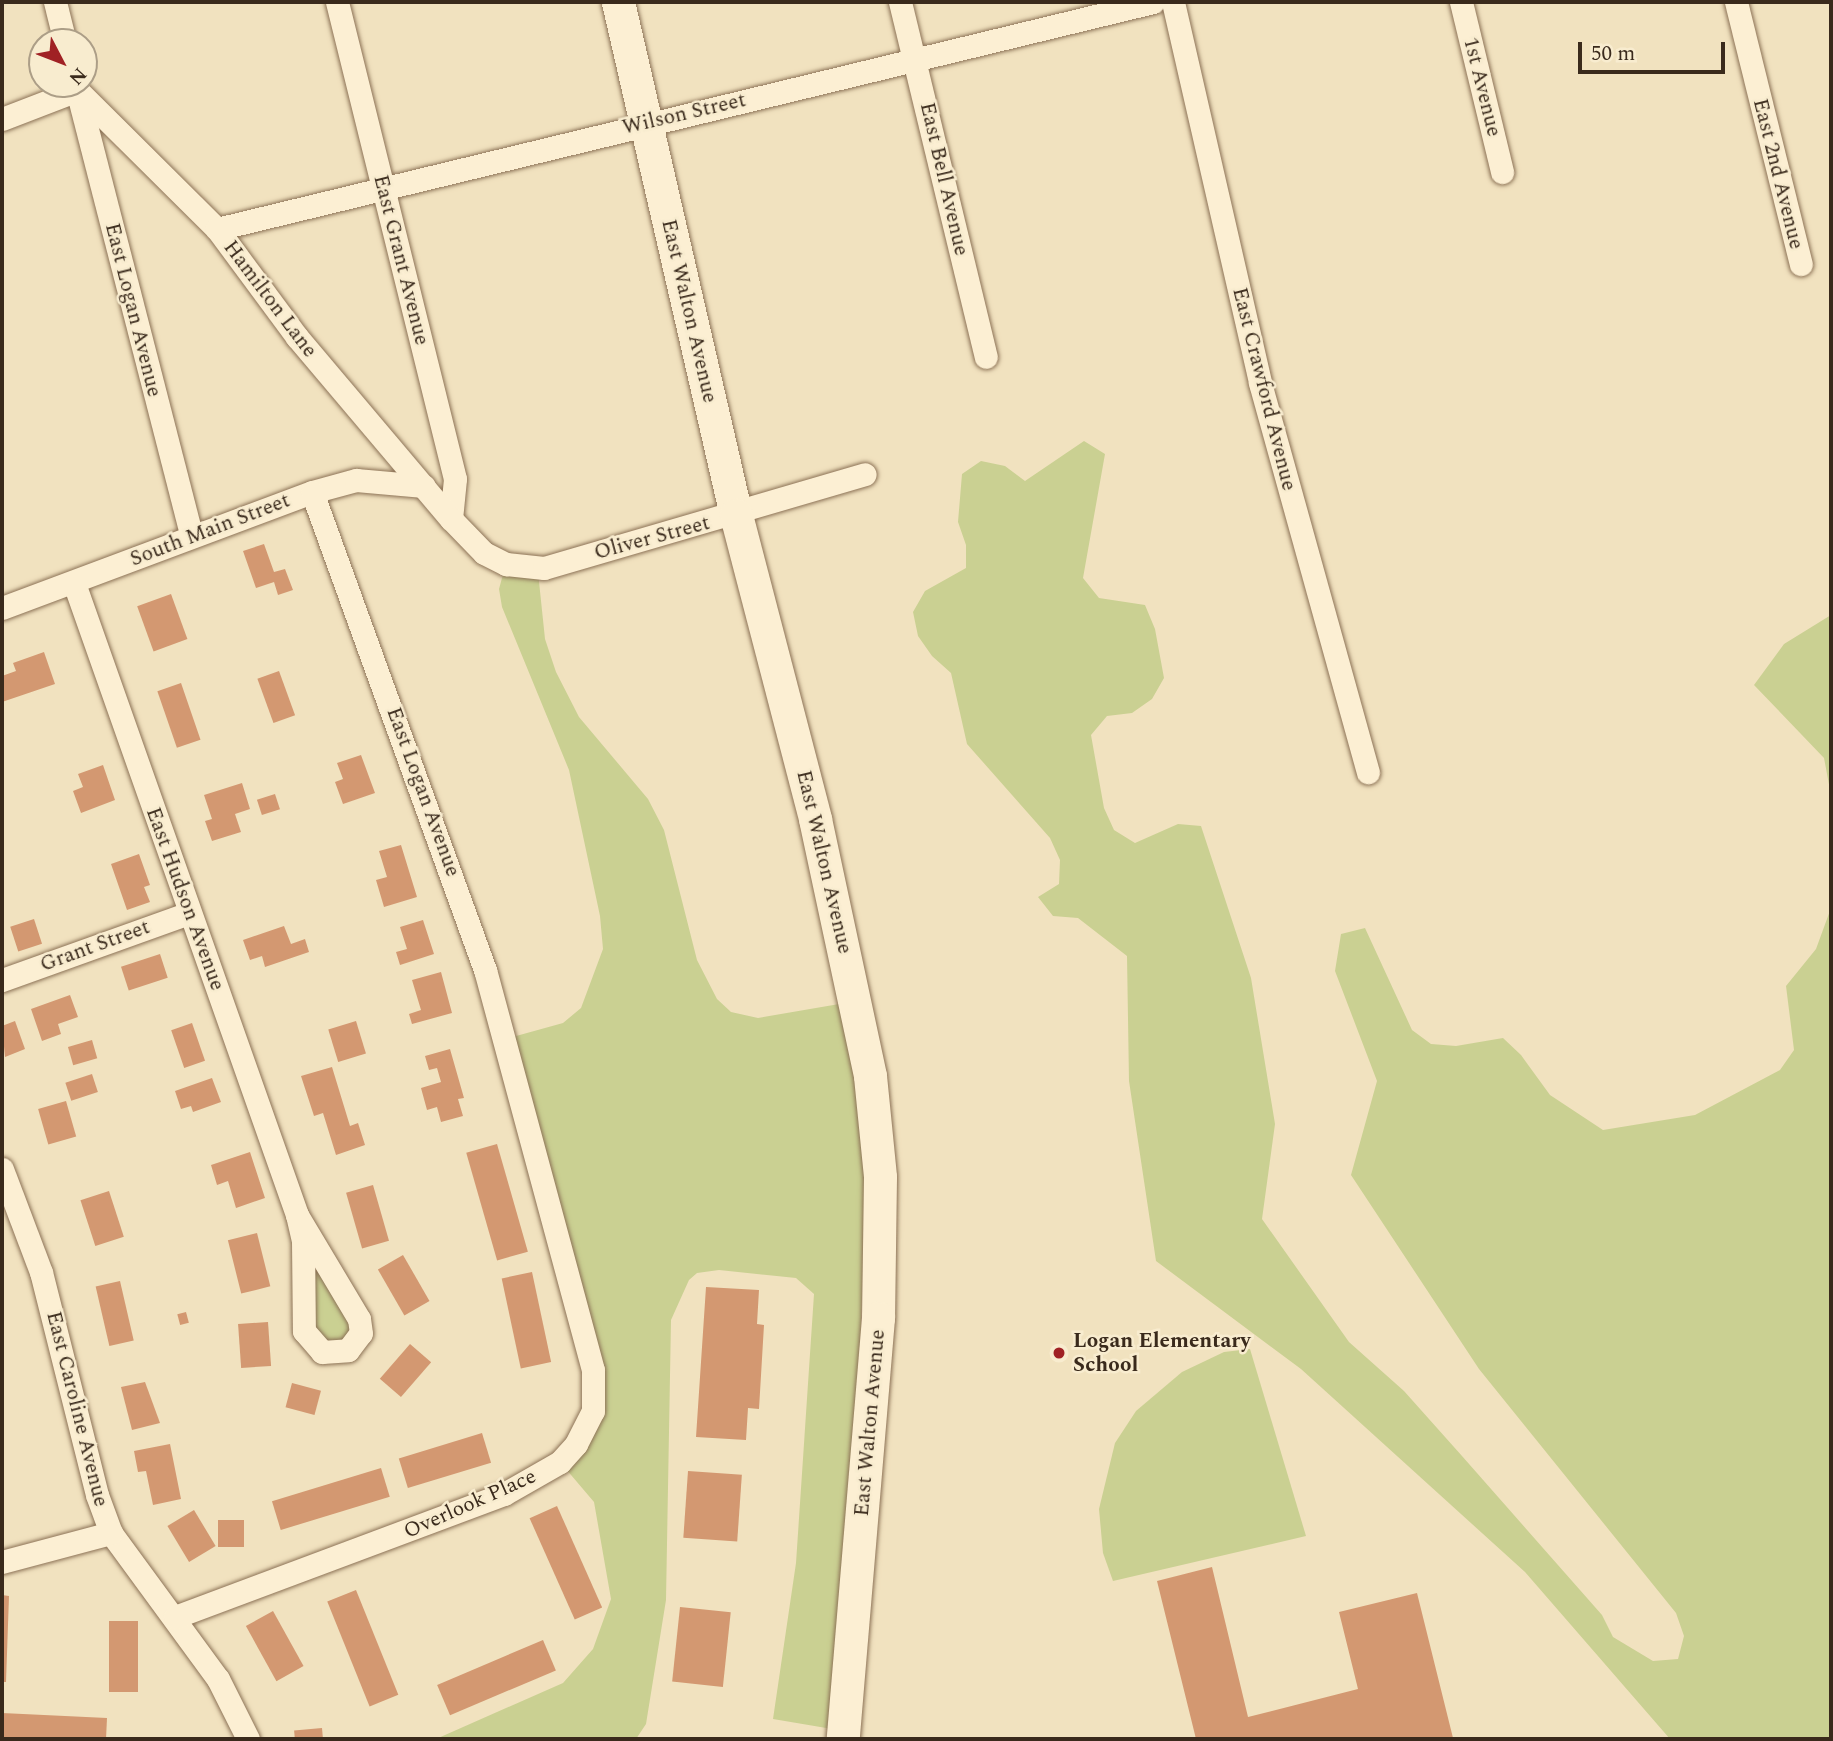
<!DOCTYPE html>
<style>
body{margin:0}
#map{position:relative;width:1833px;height:1741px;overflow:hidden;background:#f1e2bf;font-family:Spectral,serif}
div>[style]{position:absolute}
.green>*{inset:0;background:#cad092}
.building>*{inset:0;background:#d39871;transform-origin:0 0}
.roads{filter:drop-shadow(0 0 2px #8c7256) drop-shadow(0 0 2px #8c7256)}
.street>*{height:23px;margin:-11.5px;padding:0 11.5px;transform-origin:11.5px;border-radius:11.5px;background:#fcefd3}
.secondary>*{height:33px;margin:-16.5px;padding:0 16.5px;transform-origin:16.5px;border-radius:16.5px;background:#fcefd3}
.dots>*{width:19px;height:19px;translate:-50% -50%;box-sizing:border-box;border:4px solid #f8eccf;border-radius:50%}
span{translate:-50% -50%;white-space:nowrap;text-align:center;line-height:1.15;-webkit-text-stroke:5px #f8eccf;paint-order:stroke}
.street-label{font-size:21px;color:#3a2a1c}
.poi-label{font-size:21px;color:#3a2a1c;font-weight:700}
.left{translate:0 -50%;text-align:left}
.frame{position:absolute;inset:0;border:4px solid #3a2a1c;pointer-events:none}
.north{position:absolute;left:28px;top:28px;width:70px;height:70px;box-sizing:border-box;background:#f8eccf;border:2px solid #ac9e87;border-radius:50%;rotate:132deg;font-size:19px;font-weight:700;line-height:28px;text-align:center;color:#3a2a1c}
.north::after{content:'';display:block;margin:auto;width:24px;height:32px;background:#a02124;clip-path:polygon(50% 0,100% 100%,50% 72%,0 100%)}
.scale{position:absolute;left:1578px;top:42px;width:147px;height:32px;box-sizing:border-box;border:4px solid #3a2a1c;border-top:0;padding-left:9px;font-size:21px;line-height:24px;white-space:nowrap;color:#3a2a1c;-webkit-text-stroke:5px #f8eccf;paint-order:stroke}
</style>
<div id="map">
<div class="green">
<i style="clip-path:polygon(1084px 441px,1105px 454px,1083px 578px,1099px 598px,1145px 605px,1155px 629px,1164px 678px,1152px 699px,1132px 713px,1107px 716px,1091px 735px,1104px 808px,1114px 830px,1135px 843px,1178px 824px,1201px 826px,1251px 978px,1275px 1124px,1262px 1219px,1349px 1342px,1404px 1391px,1462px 1456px,1602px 1615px,1613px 1637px,1653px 1661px,1678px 1659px,1684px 1636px,1676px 1613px,1479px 1369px,1351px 1175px,1377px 1081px,1335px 971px,1341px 934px,1365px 928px,1412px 1030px,1431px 1044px,1456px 1046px,1503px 1038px,1521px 1055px,1550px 1095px,1603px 1130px,1695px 1115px,1780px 1070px,1794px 1050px,1786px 986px,1816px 949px,1831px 908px,1831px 1739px,1670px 1739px,1525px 1572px,1301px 1369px,1156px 1261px,1129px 1081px,1127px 956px,1078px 918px,1053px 916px,1038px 897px,1059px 884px,1060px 860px,1050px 838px,967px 744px,951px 673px,932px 656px,918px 636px,913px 612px,925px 591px,966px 568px,966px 545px,958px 522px,962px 474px,981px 461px,1005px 466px,1025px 481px)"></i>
<i style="clip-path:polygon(505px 567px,538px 572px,545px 639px,556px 672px,579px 717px,648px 799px,664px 830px,697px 960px,717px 999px,731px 1012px,758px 1018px,845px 1003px,869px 1129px,844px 1731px,773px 1719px,796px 1563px,814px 1294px,796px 1278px,719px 1270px,697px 1273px,689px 1280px,671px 1320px,666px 1600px,646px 1724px,636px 1739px,436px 1739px,563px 1683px,593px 1649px,611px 1599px,594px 1502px,560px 1462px,594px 1412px,505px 1039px,563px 1023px,581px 1008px,603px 949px,600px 916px,569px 770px,502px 607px,499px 589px)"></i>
<i style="clip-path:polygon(1831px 615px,1831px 795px,1824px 758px,1754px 685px,1784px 644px)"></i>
<i style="clip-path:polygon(303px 1242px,333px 1277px,356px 1343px,312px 1344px)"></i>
<i style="clip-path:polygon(1250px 1349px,1306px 1536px,1113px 1581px,1103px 1553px,1099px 1509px,1115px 1443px,1136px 1411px,1182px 1372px,1224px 1352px)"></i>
</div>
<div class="building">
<i style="clip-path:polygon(264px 544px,274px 572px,285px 569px,293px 590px,278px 595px,274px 582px,256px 588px,243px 551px)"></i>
<i style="left:171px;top:594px;width:48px;height:36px;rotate:70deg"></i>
<i style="clip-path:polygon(44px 652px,55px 684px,2px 702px,2px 676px,16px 671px,13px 663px)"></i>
<i style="left:279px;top:671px;width:47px;height:23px;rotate:70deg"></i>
<i style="left:181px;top:683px;width:60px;height:25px;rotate:71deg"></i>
<i style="clip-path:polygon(361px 755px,375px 793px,343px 804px,335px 782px,343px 779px,337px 763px)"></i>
<i style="clip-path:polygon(103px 765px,115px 800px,81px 813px,73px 791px,83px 787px,78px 774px)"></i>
<i style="clip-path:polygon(242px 783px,250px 809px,235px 814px,241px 832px,212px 841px,205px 821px,212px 819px,204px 795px)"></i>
<i style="left:275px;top:794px;width:16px;height:19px;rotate:72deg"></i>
<i style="clip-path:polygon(401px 845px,417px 897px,384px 907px,376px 880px,387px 877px,379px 851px)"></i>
<i style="clip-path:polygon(139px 854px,150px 885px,144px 887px,150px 902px,127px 910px,111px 864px)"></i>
<i style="left:34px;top:919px;width:26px;height:25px;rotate:72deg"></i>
<i style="clip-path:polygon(423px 920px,434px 954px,400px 965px,396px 952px,407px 949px,400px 927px)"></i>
<i style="clip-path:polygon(284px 926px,291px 944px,305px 939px,309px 952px,265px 967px,262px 956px,250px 960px,243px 940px)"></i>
<i style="left:160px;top:954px;width:25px;height:41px;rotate:72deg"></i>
<i style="clip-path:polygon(441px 972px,452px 1013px,412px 1024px,409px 1014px,421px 1010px,412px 980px)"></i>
<i style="clip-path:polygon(70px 995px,78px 1017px,58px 1024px,61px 1034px,42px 1041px,31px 1009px)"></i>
<i style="clip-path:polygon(15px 1021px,25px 1049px,5px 1057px,2px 1026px)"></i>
<i style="left:356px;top:1021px;width:34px;height:29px;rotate:73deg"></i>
<i style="left:192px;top:1023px;width:40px;height:22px;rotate:71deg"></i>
<i style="left:92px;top:1040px;width:19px;height:25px;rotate:74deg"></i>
<i style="clip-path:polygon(450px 1049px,464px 1098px,458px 1099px,463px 1116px,441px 1122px,437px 1107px,427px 1110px,421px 1088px,441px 1082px,437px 1068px,429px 1070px,425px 1056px)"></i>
<i style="clip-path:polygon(332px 1067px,350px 1126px,358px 1123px,365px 1145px,336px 1155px,323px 1113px,314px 1116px,301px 1076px)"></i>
<i style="left:92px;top:1074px;width:19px;height:28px;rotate:72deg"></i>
<i style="clip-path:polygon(212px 1078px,221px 1102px,193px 1112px,191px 1106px,181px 1109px,175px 1091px)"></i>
<i style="left:66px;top:1101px;width:37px;height:29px;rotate:74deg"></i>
<i style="left:497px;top:1144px;width:112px;height:32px;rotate:74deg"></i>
<i style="clip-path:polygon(250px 1152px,265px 1198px,236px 1208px,228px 1181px,217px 1185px,211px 1165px)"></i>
<i style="left:373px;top:1185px;width:58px;height:28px;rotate:74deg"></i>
<i style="left:109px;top:1191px;width:48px;height:30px;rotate:72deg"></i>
<i style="left:257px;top:1233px;width:55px;height:30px;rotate:76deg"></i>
<i style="left:403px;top:1255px;width:53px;height:29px;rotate:60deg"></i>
<i style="left:532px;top:1272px;width:92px;height:31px;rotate:78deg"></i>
<i style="left:120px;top:1281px;width:61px;height:25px;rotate:77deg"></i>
<i style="clip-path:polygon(706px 1287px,759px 1290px,757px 1324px,764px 1325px,759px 1409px,748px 1408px,746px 1440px,696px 1437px)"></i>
<i style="left:186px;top:1312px;width:11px;height:9px;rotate:75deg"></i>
<i style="left:268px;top:1322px;width:44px;height:30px;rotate:86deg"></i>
<i style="left:410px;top:1344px;width:28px;height:46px;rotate:41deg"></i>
<i style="clip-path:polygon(145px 1382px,160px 1423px,132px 1430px,121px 1387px)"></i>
<i style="left:292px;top:1383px;width:30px;height:25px;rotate:15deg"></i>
<i style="left:482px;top:1433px;width:31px;height:87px;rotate:73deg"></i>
<i style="clip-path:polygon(170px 1444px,181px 1499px,153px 1505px,146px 1471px,138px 1472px,134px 1451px)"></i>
<i style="left:381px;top:1468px;width:30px;height:114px;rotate:73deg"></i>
<i style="left:688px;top:1471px;width:54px;height:67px;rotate:4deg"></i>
<i style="left:557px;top:1506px;width:111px;height:30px;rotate:66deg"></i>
<i style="left:194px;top:1510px;width:42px;height:31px;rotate:59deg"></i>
<i style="left:244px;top:1520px;width:27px;height:26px;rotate:90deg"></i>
<i style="clip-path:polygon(1212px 1567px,1248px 1717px,1358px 1689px,1339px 1612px,1417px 1593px,1453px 1738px,1196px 1739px,1157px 1581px)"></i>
<i style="left:356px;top:1590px;width:113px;height:31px;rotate:68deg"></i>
<i style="clip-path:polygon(2px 1595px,9px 1596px,6px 1682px,2px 1682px)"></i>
<i style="left:680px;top:1607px;width:51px;height:75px;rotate:6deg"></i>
<i style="left:273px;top:1611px;width:63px;height:31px;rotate:61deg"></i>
<i style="left:109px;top:1621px;width:29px;height:71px"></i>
<i style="left:543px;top:1640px;width:33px;height:115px;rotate:67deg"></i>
<i style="clip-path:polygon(2px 1713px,107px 1718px,106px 1739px,2px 1739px)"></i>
<i style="left:322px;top:1728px;width:11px;height:28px;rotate:85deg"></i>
</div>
<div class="roads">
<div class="street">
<i style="left:55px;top:2px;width:41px;rotate:76deg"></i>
<i style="left:337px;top:2px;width:491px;rotate:76.1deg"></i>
<i style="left:455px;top:479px;width:40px;rotate:95.7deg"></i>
<i style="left:900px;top:2px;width:365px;rotate:76.4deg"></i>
<i style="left:1173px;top:2px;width:391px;rotate:77.1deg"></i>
<i style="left:1260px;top:383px;width:404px;rotate:74.5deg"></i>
<i style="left:1461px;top:2px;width:175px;rotate:76.4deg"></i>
<i style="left:1736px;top:2px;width:270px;rotate:76.1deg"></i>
<i style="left:77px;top:90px;width:459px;rotate:75.6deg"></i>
<i style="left:2px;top:119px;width:80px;rotate:-21.1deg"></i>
<i style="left:77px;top:90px;width:197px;rotate:44.8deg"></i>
<i style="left:217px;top:229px;width:134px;rotate:53.5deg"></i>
<i style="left:297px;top:337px;width:238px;rotate:49.8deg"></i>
<i style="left:451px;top:519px;width:47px;rotate:45.9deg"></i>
<i style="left:484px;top:553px;width:25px;rotate:27deg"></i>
<i style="left:506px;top:564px;width:38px;rotate:6deg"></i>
<i style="left:544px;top:568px;width:334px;rotate:-16.3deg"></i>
<i style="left:217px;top:229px;width:963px;rotate:-13.63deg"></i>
<i style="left:74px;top:583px;width:670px;rotate:70.56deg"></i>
<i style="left:297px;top:1215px;width:28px;rotate:77deg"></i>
<i style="left:303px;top:1242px;width:89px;rotate:89.4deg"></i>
<i style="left:304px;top:1331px;width:28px;rotate:49deg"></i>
<i style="left:322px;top:1352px;width:26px;rotate:-4deg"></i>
<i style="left:348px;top:1350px;width:21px;rotate:-53deg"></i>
<i style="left:361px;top:1333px;width:14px;rotate:-98deg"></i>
<i style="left:359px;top:1319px;width:121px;rotate:-120.8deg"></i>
<i style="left:2px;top:608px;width:331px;rotate:-20.5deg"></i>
<i style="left:312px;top:492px;width:46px;rotate:-15.3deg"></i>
<i style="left:356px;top:480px;width:68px;rotate:5deg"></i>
<i style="left:2px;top:980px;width:199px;rotate:-19.7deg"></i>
<i style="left:2px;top:1169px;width:110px;rotate:69.3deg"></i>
<i style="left:41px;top:1272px;width:230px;rotate:75.9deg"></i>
<i style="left:97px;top:1495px;width:40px;rotate:69.8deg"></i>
<i style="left:111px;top:1533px;width:181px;rotate:53.8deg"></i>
<i style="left:218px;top:1679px;width:67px;rotate:63.4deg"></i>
<i style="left:2px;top:1562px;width:113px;rotate:-14.9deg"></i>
<i style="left:175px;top:1617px;width:351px;rotate:-20.5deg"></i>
<i style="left:504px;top:1494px;width:64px;rotate:-29.7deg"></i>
<i style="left:560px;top:1462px;width:24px;rotate:-48deg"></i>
<i style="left:576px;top:1444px;width:37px;rotate:-63deg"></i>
<i style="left:593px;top:1411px;width:41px;rotate:-90deg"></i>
<i style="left:593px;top:1370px;width:414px;rotate:-105.1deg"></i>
<i style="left:485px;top:970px;width:508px;rotate:-109.9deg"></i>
</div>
<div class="secondary">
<i style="left:618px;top:2px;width:526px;rotate:77.05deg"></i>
<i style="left:736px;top:515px;width:314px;rotate:75.4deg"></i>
<i style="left:815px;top:819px;width:263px;rotate:77.9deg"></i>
<i style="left:870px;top:1076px;width:101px;rotate:84.3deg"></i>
<i style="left:880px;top:1177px;width:141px;rotate:90.8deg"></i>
<i style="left:878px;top:1318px;width:422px;rotate:94.8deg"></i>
</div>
</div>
<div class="dots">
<i style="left:1059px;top:1353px;background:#a02124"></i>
</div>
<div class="street-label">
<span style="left:1482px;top:87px;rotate:76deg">1st Avenue</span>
<span style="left:684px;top:114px;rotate:-13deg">Wilson Street</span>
<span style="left:1778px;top:174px;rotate:76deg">East 2nd Avenue</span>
<span style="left:944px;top:179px;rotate:77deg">East Bell Avenue</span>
<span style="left:401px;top:260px;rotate:76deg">East Grant Avenue</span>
<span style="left:270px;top:299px;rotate:53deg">Hamilton Lane</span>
<span style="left:133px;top:310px;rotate:76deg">East Logan Avenue</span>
<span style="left:689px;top:311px;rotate:77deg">East Walton Avenue</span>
<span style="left:1264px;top:389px;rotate:76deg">East Crawford Avenue</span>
<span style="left:210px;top:530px;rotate:-21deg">South Main Street</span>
<span style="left:652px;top:538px;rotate:-15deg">Oliver Street</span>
<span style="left:423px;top:792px;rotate:70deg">East Logan Avenue</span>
<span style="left:824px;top:862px;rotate:77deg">East Walton Avenue</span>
<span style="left:185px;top:899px;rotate:70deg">East Hudson Avenue</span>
<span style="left:95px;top:946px;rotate:-20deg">Grant Street</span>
<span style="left:77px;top:1409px;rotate:76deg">East Caroline Avenue</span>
<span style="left:870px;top:1423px;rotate:-85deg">East Walton Avenue</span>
<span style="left:470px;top:1504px;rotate:-24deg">Overlook Place</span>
</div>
<div class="poi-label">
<span class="left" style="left:1073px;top:1353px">Logan Elementary<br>School</span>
</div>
<div class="frame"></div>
<div class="north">N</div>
<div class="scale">50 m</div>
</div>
